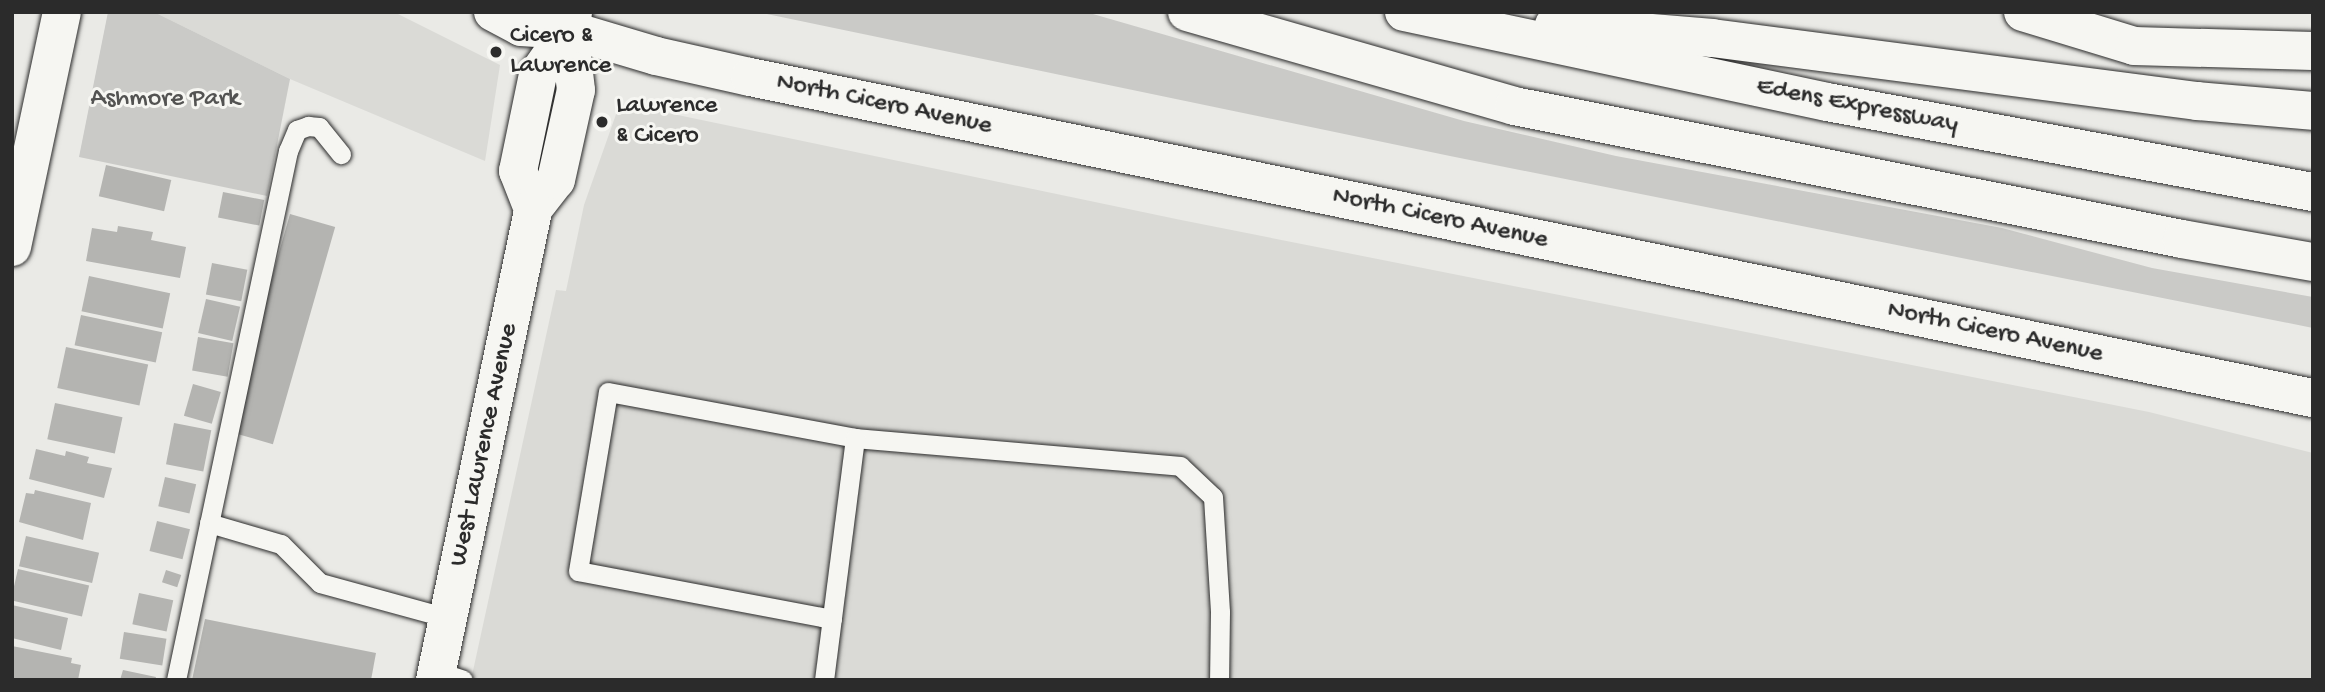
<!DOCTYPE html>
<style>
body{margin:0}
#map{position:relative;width:2325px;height:692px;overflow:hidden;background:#eaeae6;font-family:"Gochi Hand",sans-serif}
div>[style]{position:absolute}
.built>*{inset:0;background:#dadad6}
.green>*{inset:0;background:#cacac7}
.building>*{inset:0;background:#b4b4b1;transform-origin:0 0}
.roads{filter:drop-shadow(0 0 2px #2b2b2b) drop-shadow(0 0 2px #2b2b2b)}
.service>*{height:19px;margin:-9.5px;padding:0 9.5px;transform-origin:9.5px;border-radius:9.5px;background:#f6f6f2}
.minor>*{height:38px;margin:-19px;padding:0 19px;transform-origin:19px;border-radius:19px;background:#f6f6f2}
.secondary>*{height:38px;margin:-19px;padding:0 19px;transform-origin:19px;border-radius:19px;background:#f6f6f2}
.primary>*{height:38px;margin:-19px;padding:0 19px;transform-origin:19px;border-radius:19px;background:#f6f6f2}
.motorway>*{height:38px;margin:-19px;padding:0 19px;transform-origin:19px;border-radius:19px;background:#f6f6f2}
.dots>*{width:19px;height:19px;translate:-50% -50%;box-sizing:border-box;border:4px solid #f6f6f2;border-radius:50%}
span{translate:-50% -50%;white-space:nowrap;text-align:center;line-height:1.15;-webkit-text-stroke:6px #f6f6f2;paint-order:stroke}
.poi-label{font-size:26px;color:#2b2b2b}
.left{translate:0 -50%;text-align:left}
.park-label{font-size:26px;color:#535352}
.street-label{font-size:26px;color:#2b2b2b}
.frame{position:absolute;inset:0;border:14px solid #2b2b2b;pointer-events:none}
</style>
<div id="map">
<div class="built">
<i style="clip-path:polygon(154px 12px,394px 12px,500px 65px,485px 161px,290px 79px)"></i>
<i style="clip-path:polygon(620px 103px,1181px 220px,2149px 412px,2313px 453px,2313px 680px,471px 680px,556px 290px,566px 291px,584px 205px)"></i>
</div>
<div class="green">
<i style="clip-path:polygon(108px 12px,154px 12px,290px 79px,267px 196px,79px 157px)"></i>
<i style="clip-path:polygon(757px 12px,1086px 12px,1464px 121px,1616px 156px,2002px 228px,2152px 268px,2313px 297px,2313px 328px,1450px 156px)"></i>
</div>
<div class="building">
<i style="left:106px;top:165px;width:67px;height:32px;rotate:13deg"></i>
<i style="left:223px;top:192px;width:42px;height:26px;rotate:11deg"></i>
<i style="left:290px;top:214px;width:47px;height:226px;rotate:16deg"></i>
<i style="clip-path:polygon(118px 226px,153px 232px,151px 240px,186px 247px,180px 278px,86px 261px,92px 228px,117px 232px)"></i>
<i style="left:212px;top:263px;width:36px;height:32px;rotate:11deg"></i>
<i style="left:89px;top:276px;width:83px;height:36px;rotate:12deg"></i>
<i style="left:206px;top:299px;width:35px;height:35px;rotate:13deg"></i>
<i style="left:81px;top:315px;width:83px;height:31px;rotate:12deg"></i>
<i style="left:198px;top:337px;width:36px;height:34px;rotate:10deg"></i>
<i style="left:66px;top:347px;width:84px;height:42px;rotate:12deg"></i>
<i style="left:193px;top:384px;width:29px;height:33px;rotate:16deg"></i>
<i style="left:55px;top:403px;width:69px;height:37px;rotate:12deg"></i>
<i style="left:174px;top:423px;width:38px;height:42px;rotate:11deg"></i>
<i style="clip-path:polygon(36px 449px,65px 456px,66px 451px,89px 457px,87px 463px,112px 468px,104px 498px,29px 479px)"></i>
<i style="left:165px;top:477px;width:32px;height:30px;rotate:13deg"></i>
<i style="clip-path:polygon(35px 490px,91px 503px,83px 540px,19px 522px,26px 493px,34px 494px)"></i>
<i style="left:157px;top:521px;width:34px;height:31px;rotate:14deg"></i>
<i style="left:26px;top:536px;width:75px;height:31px;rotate:13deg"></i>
<i style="left:18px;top:569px;width:73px;height:32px;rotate:13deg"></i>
<i style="left:166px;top:570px;width:16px;height:13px;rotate:18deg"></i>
<i style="left:139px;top:593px;width:35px;height:32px;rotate:12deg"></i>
<i style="clip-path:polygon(12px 605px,68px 618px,61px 650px,12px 638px)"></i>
<i style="clip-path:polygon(205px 619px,376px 653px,371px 680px,192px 680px)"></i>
<i style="left:124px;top:632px;width:43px;height:27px;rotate:9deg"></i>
<i style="clip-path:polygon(12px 646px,72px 658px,71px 663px,81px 665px,78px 680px,12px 680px)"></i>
<i style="clip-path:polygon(123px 670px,156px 677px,155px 680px,120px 680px)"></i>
</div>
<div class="roads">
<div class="service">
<i style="left:209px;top:523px;width:75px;rotate:16.3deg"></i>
<i style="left:281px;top:544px;width:55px;rotate:45deg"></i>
<i style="left:320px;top:583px;width:133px;rotate:15.3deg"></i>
<i style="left:832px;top:619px;width:258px;rotate:-169.3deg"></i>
<i style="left:578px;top:571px;width:181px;rotate:-80.5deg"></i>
<i style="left:608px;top:392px;width:251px;rotate:10.5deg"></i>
<i style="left:855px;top:438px;width:326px;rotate:4.9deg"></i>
<i style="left:1180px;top:466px;width:45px;rotate:43.2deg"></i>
<i style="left:1213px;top:497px;width:115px;rotate:86.5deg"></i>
<i style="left:1220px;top:612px;width:68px;rotate:90.8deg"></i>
<i style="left:436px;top:671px;width:28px;rotate:18deg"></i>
<i style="left:176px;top:680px;width:541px;rotate:-78.05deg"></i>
<i style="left:288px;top:151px;width:23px;rotate:-67deg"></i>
<i style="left:297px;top:130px;width:12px;rotate:-20deg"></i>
<i style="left:308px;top:126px;width:11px;rotate:5deg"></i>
<i style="left:319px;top:127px;width:35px;rotate:51deg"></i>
<i style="left:824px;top:680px;width:244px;rotate:-82.7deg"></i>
</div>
<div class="minor">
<i style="left:12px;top:247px;width:240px;rotate:-78deg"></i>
</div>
<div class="secondary">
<i style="left:533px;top:209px;width:41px;rotate:-111.5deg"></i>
<i style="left:518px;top:171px;width:99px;rotate:-78.3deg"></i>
<i style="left:538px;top:74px;width:54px;rotate:-54.8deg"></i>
<i style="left:435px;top:680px;width:481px;rotate:-78.2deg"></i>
<i style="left:533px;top:209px;width:37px;rotate:-52deg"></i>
<i style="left:556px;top:180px;width:92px;rotate:-77.5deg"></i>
<i style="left:576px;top:90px;width:60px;rotate:-96.7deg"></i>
<i style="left:569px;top:30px;width:18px;rotate:-77deg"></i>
</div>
<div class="primary">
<i style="left:493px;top:12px;width:32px;rotate:28deg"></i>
<i style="left:521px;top:27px;width:48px;rotate:3.6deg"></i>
<i style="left:569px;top:30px;width:91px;rotate:16.6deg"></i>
<i style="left:656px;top:56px;width:96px;rotate:12.6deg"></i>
<i style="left:750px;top:77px;width:1596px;rotate:11.61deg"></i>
</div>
<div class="motorway">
<i style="left:1187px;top:12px;width:340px;rotate:16deg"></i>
<i style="left:1514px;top:106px;width:681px;rotate:11.26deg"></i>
<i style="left:2182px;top:239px;width:133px;rotate:10deg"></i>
<i style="left:1404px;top:12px;width:432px;rotate:12deg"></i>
<i style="left:1827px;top:102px;width:494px;rotate:10.5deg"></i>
<i style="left:2023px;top:12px;width:116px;rotate:17deg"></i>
<i style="left:2134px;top:46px;width:179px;rotate:1.6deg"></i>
<i style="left:1554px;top:25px;width:159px;rotate:4.7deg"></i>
<i style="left:1712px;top:38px;width:489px;rotate:7.4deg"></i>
<i style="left:2197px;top:101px;width:116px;rotate:4.9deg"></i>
</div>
</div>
<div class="dots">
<i style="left:496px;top:52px;background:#2b2b2b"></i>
<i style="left:602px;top:122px;background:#2b2b2b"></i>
</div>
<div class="poi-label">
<span class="left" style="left:510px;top:52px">Cicero &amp;<br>Lawrence</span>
<span class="left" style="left:616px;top:122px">Lawrence<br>&amp; Cicero</span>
</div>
<div class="park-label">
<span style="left:165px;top:100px">Ashmore Park</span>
</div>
<div class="street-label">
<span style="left:884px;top:105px;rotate:12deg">North Cicero Avenue</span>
<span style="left:1857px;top:107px;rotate:11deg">Edens Expressway</span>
<span style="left:1440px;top:219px;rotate:12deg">North Cicero Avenue</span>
<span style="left:1995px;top:333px;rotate:12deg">North Cicero Avenue</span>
<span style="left:485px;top:445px;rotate:-78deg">West Lawrence Avenue</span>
</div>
<div class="frame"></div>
</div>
